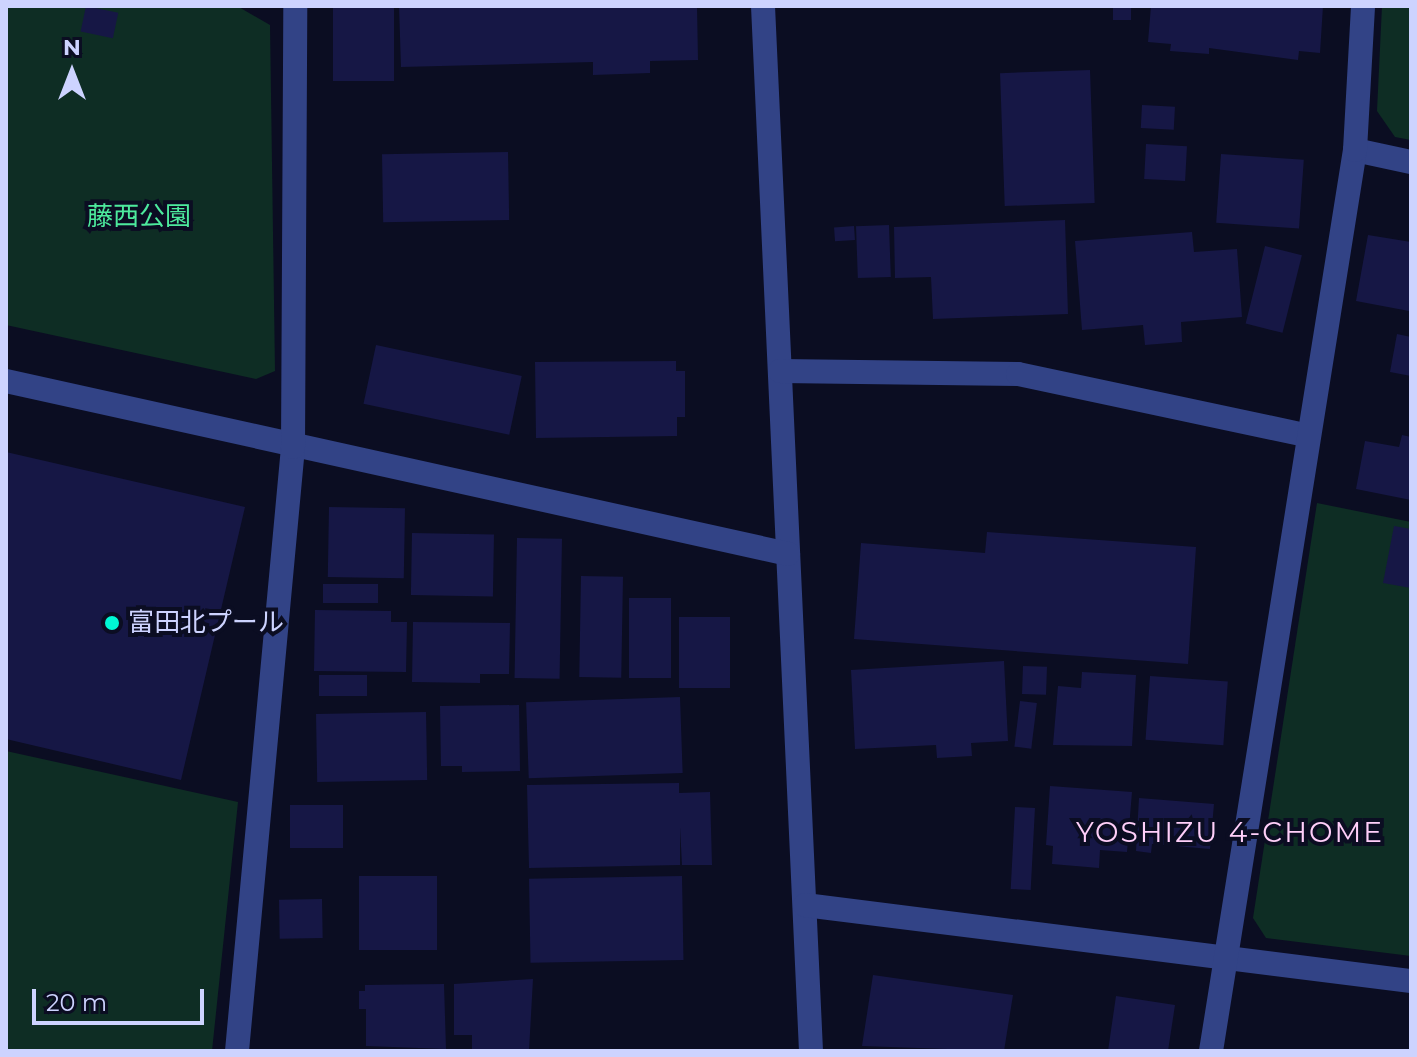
<!DOCTYPE html>
<meta charset="utf-8">
<style>
body{margin:0}
#map{position:relative;width:1417px;height:1057px;overflow:hidden;background:#0b0d22;font-family:Montserrat,"Noto Sans JP",sans-serif}
div>[style]{position:absolute}
.green>*{inset:0;background:#0e2d24}
.building>*{inset:0;background:#161745;transform-origin:0 0}
.minor>*{height:24px;margin:-12px;padding:0 12px;transform-origin:12px;border-radius:12px;background:#324386}
.dots>*{width:22px;height:22px;translate:-50% -50%;box-sizing:border-box;border:4px solid #0b0d22;border-radius:50%}
span{translate:-50% -50%;white-space:nowrap;text-align:center;line-height:1.15;-webkit-text-stroke:8px #0b0d22;paint-order:stroke}
.park-label{font-size:26px;color:#4dea9d}
.poi-label{font-size:26px;color:#cdd3ff}
.left{translate:0 -50%;text-align:left}
.neighbourhood-label{font-size:28px;color:#ffcff9;letter-spacing:2px}
.frame{position:absolute;inset:0;border:8px solid #cdd3ff;pointer-events:none}
.north{position:absolute;left:32px;top:32px;width:80px;height:80px;-webkit-text-stroke:6px #0b0d22;paint-order:stroke;rotate:0deg;font-size:22px;font-weight:700;line-height:32px;text-align:center;color:#cdd3ff}
.north::after{content:'';display:block;margin:auto;width:28px;height:36px;background:#cdd3ff;clip-path:polygon(50% 0,100% 100%,50% 72%,0 100%)}
.scale{position:absolute;left:32px;top:989px;width:172px;height:36px;box-sizing:border-box;border:4px solid #cdd3ff;border-top:0;padding-left:10px;font-size:24px;line-height:28px;white-space:nowrap;color:#cdd3ff;-webkit-text-stroke:6px #0b0d22;paint-order:stroke}
</style>
<div id="map">
<div class="green">
<i style="clip-path:polygon(6px 6px,237px 6px,270px 25px,275px 371px,256px 379px,6px 325px)"></i>
<i style="clip-path:polygon(1382px 6px,1411px 6px,1411px 140px,1395px 137px,1377px 111px)"></i>
<i style="clip-path:polygon(1317px 503px,1411px 522px,1411px 956px,1266px 938px,1253px 918px)"></i>
<i style="clip-path:polygon(6px 751px,238px 802px,212px 1051px,6px 1051px)"></i>
</div>
<div class="building">
<i style="left:86px;top:6px;width:33px;height:26px;rotate:12deg"></i>
<i style="left:333px;top:6px;width:61px;height:75px"></i>
<i style="clip-path:polygon(399px 6px,697px 6px,698px 60px,650px 61px,650px 73px,593px 75px,593px 62px,401px 67px)"></i>
<i style="left:1113px;top:6px;width:18px;height:14px"></i>
<i style="clip-path:polygon(1151px 6px,1323px 6px,1320px 53px,1299px 51px,1298px 60px,1209px 48px,1209px 54px,1170px 51px,1171px 44px,1148px 42px)"></i>
<i style="left:1090px;top:70px;width:133px;height:90px;rotate:88deg"></i>
<i style="left:1142px;top:105px;width:33px;height:23px;rotate:3deg"></i>
<i style="left:1146px;top:144px;width:41px;height:35px;rotate:3deg"></i>
<i style="left:508px;top:152px;width:68px;height:126px;rotate:89deg"></i>
<i style="left:1221px;top:154px;width:83px;height:69px;rotate:4deg"></i>
<i style="clip-path:polygon(1065px 220px,1068px 314px,933px 319px,931px 277px,895px 278px,894px 227px)"></i>
<i style="left:889px;top:225px;width:52px;height:33px;rotate:88deg"></i>
<i style="left:854px;top:226px;width:14px;height:20px;rotate:86deg"></i>
<i style="clip-path:polygon(1192px 232px,1194px 252px,1237px 249px,1242px 317px,1181px 322px,1182px 342px,1145px 345px,1143px 325px,1082px 330px,1075px 241px)"></i>
<i style="clip-path:polygon(1368px 235px,1411px 242px,1409px 311px,1356px 301px)"></i>
<i style="left:1265px;top:246px;width:38px;height:80px;rotate:14deg"></i>
<i style="clip-path:polygon(1397px 334px,1411px 337px,1411px 376px,1390px 372px)"></i>
<i style="left:376px;top:345px;width:149px;height:60px;rotate:12deg"></i>
<i style="clip-path:polygon(676px 361px,676px 371px,685px 371px,685px 417px,677px 417px,677px 436px,536px 438px,535px 362px)"></i>
<i style="clip-path:polygon(1402px 435px,1411px 437px,1411px 500px,1356px 489px,1365px 441px,1399px 447px)"></i>
<i style="clip-path:polygon(6px 452px,245px 507px,181px 780px,6px 739px)"></i>
<i style="left:329px;top:507px;width:76px;height:70px;rotate:1deg"></i>
<i style="clip-path:polygon(1394px 526px,1411px 529px,1411px 588px,1383px 583px)"></i>
<i style="clip-path:polygon(987px 532px,1196px 547px,1188px 664px,854px 639px,861px 543px,985px 553px)"></i>
<i style="left:412px;top:533px;width:82px;height:62px;rotate:1deg"></i>
<i style="left:517px;top:538px;width:45px;height:140px;rotate:1deg"></i>
<i style="left:581px;top:576px;width:42px;height:101px;rotate:1deg"></i>
<i style="left:323px;top:584px;width:55px;height:19px"></i>
<i style="left:629px;top:598px;width:42px;height:80px"></i>
<i style="clip-path:polygon(315px 610px,391px 611px,391px 622px,407px 622px,406px 672px,314px 671px)"></i>
<i style="left:679px;top:617px;width:51px;height:71px"></i>
<i style="clip-path:polygon(413px 622px,510px 623px,509px 674px,480px 674px,480px 683px,412px 682px)"></i>
<i style="clip-path:polygon(1004px 661px,1008px 741px,971px 743px,972px 756px,937px 758px,936px 745px,855px 749px,851px 670px)"></i>
<i style="left:1023px;top:666px;width:24px;height:28px;rotate:2deg"></i>
<i style="clip-path:polygon(1082px 672px,1136px 675px,1132px 746px,1053px 745px,1058px 686px,1081px 688px)"></i>
<i style="left:319px;top:675px;width:48px;height:21px"></i>
<i style="left:1150px;top:676px;width:78px;height:64px;rotate:4deg"></i>
<i style="left:680px;top:697px;width:76px;height:154px;rotate:88deg"></i>
<i style="left:1020px;top:701px;width:17px;height:46px;rotate:7deg"></i>
<i style="clip-path:polygon(519px 705px,520px 771px,462px 772px,462px 766px,441px 766px,440px 706px)"></i>
<i style="left:426px;top:712px;width:68px;height:110px;rotate:89deg"></i>
<i style="clip-path:polygon(679px 783px,679px 793px,710px 792px,712px 865px,682px 865px,680px 827px,680px 865px,529px 868px,527px 785px)"></i>
<i style="clip-path:polygon(1050px 786px,1132px 792px,1127px 852px,1100px 850px,1099px 868px,1052px 864px,1053px 846px,1046px 845px)"></i>
<i style="clip-path:polygon(1139px 798px,1214px 804px,1210px 849px,1152px 844px,1151px 853px,1136px 851px)"></i>
<i style="left:343px;top:805px;width:43px;height:53px;rotate:90deg"></i>
<i style="left:1015px;top:807px;width:20px;height:82px;rotate:3deg"></i>
<i style="left:437px;top:876px;width:74px;height:78px;rotate:90deg"></i>
<i style="left:682px;top:876px;width:84px;height:153px;rotate:89deg"></i>
<i style="left:322px;top:899px;width:39px;height:43px;rotate:89deg"></i>
<i style="clip-path:polygon(873px 975px,1013px 995px,1004px 1051px,862px 1046px)"></i>
<i style="clip-path:polygon(533px 979px,529px 1051px,472px 1051px,472px 1035px,454px 1035px,454px 984px)"></i>
<i style="clip-path:polygon(444px 984px,446px 1049px,366px 1046px,366px 1009px,359px 1009px,359px 991px,365px 991px,365px 985px)"></i>
<i style="clip-path:polygon(1116px 996px,1175px 1005px,1168px 1051px,1108px 1051px)"></i>
</div>
<div class="minor">
<i style="left:763px;top:6px;width:1046px;rotate:87.37deg"></i>
<i style="left:1355px;top:150px;width:57px;rotate:12.1deg"></i>
<i style="left:780px;top:371px;width:238px;rotate:0.7deg"></i>
<i style="left:1018px;top:374px;width:294px;rotate:12deg"></i>
<i style="left:6px;top:381px;width:801px;rotate:12.47deg"></i>
<i style="left:805px;top:905px;width:611px;rotate:7.15deg"></i>
<i style="left:237px;top:1051px;width:607px;rotate:-84.7deg"></i>
<i style="left:293px;top:447px;width:441px;rotate:-89.7deg"></i>
<i style="left:1211px;top:1051px;width:912px;rotate:-80.92deg"></i>
<i style="left:1355px;top:150px;width:144px;rotate:-86.8deg"></i>
</div>
<div class="dots">
<i style="left:112px;top:623px;background:#00f8d5"></i>
</div>
<div class="park-label">
<span style="left:139px;top:217px">藤西公園</span>
</div>
<div class="poi-label">
<span class="left" style="left:128px;top:623px">富田北プール</span>
</div>
<div class="neighbourhood-label">
<span style="left:1230px;top:832px">YOSHIZU 4-CHOME</span>
</div>
<div class="frame"></div>
<div class="north">N</div>
<div class="scale">20 m</div>
</div>
